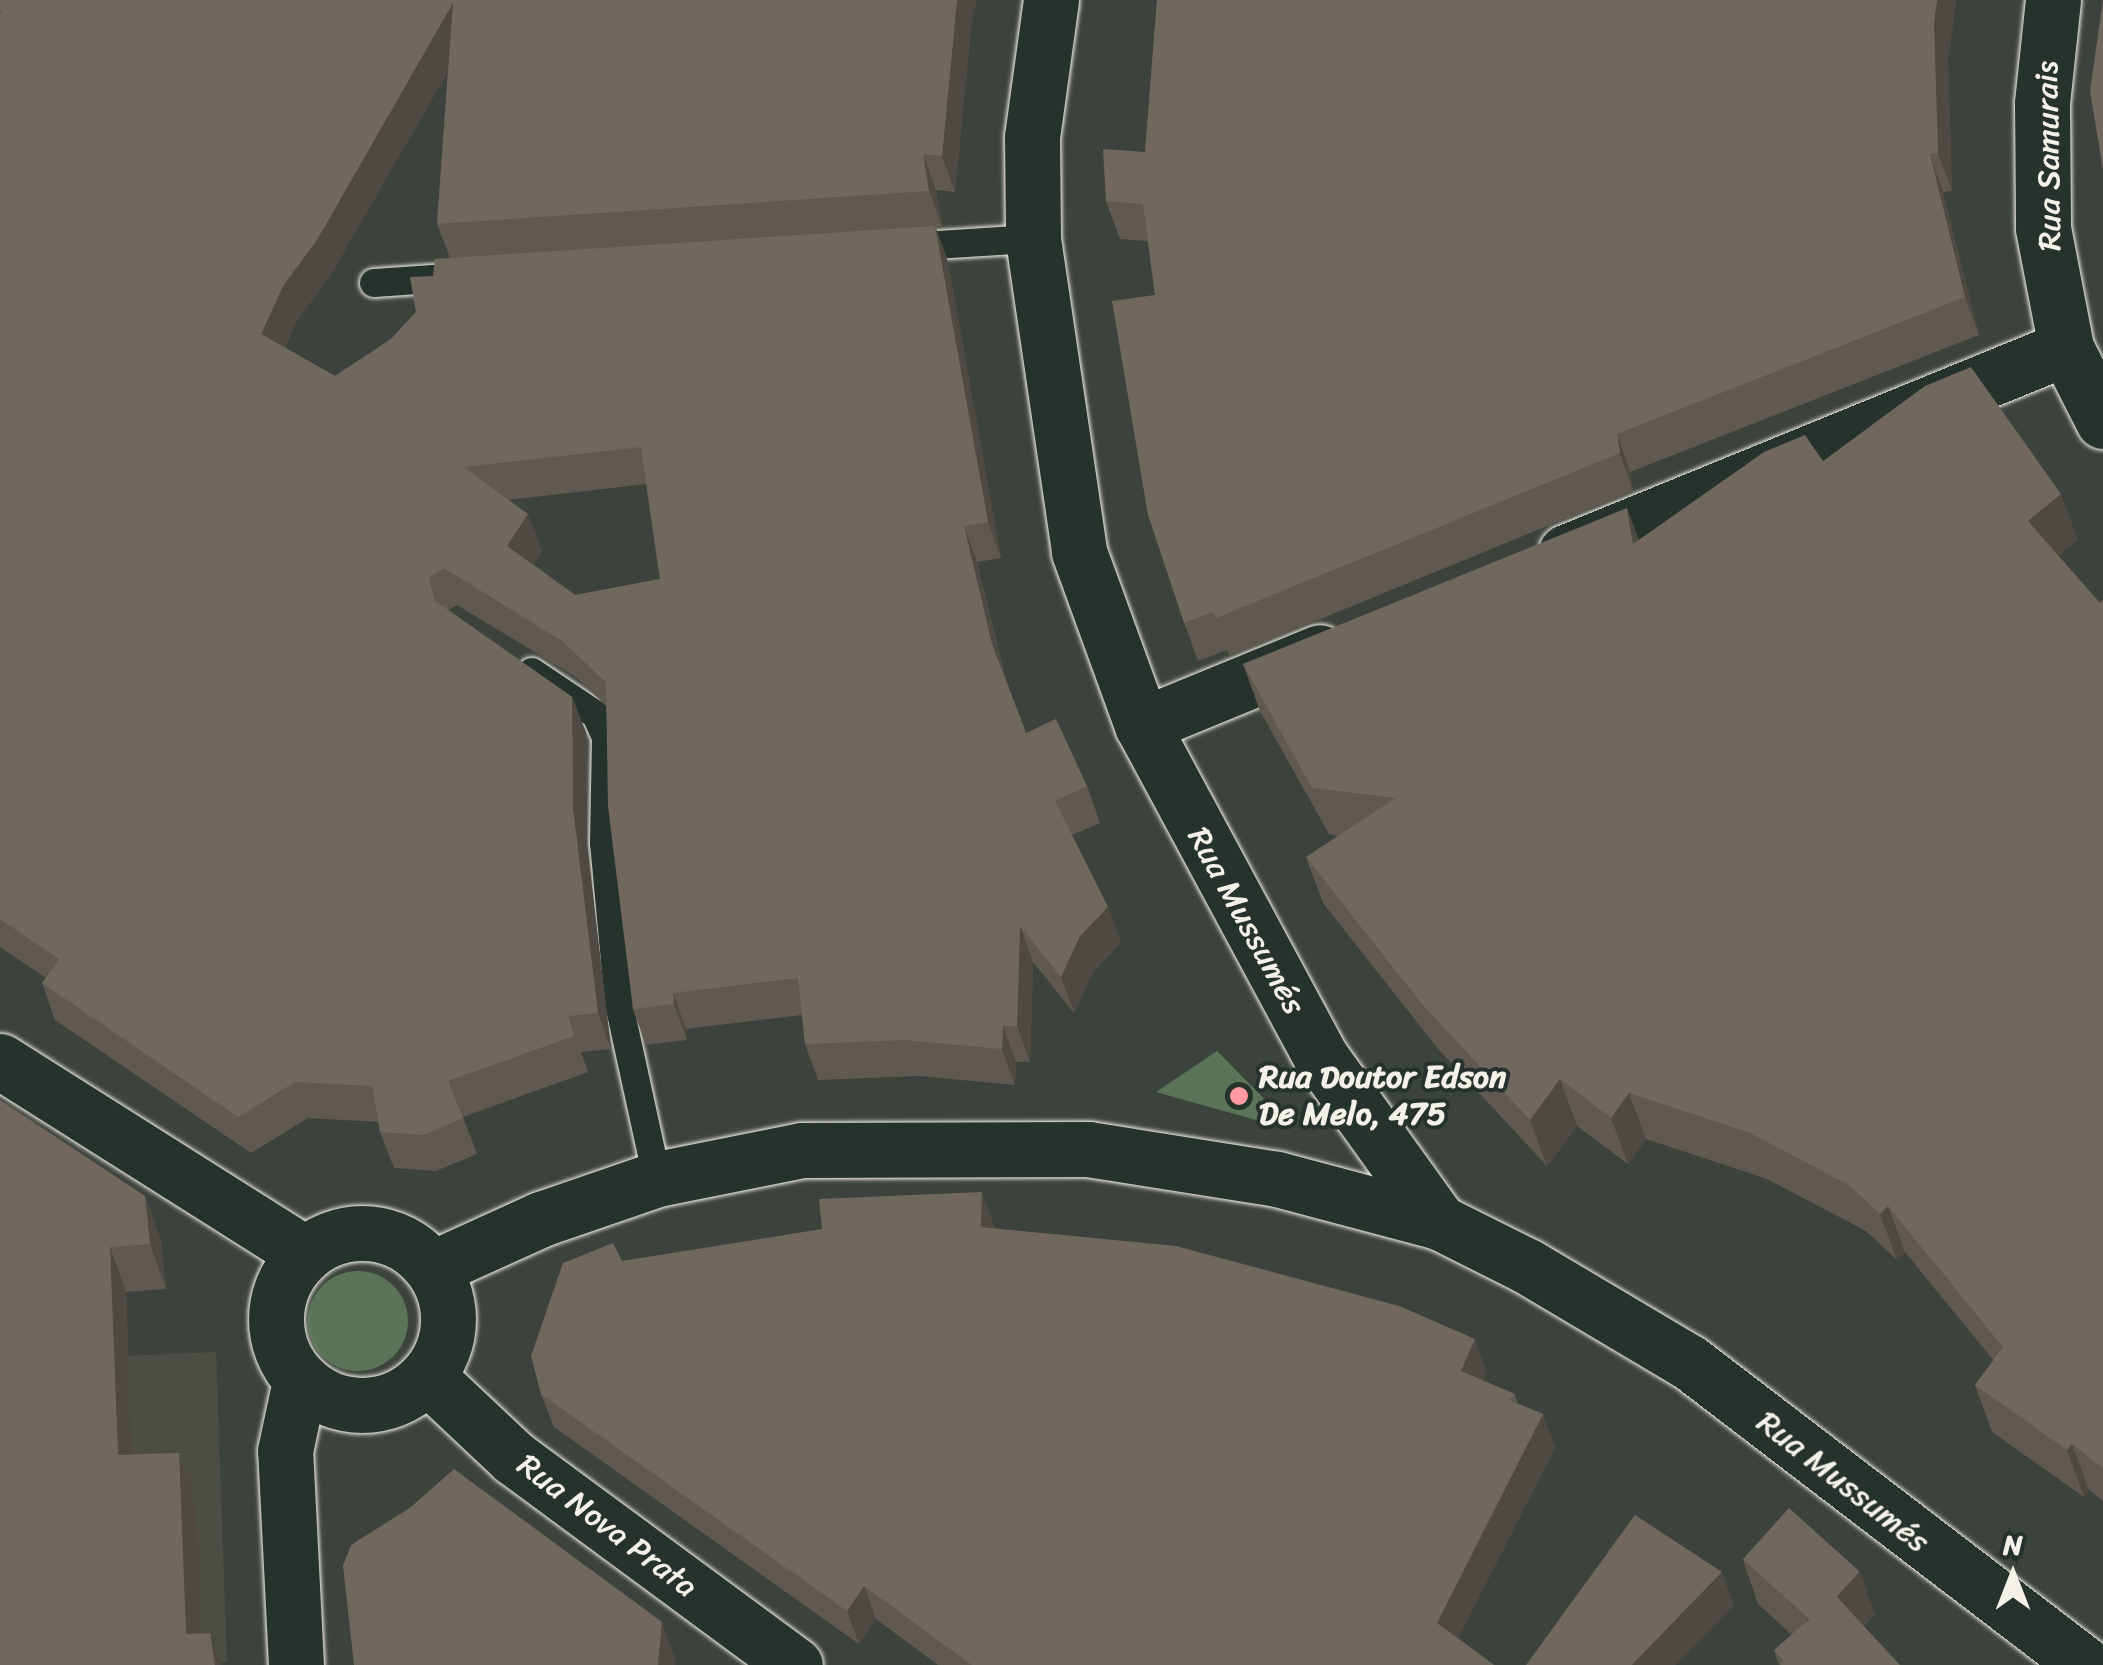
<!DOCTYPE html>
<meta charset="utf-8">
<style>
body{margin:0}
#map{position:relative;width:2103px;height:1665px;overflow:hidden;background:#3c433c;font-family:Sriracha,sans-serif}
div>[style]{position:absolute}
.built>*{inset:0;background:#4c4e46}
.green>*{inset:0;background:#5b7358}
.round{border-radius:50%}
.roads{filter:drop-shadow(0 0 2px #f4f1e8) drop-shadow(0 0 2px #f4f1e8)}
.lane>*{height:28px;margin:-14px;padding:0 14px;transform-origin:14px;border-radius:14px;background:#26332d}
.street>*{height:55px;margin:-27.5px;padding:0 27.5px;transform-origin:27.5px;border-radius:27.5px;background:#26332d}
.secondary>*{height:55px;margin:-27.5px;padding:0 27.5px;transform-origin:27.5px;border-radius:27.5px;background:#26332d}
.secondary>.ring{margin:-27.5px;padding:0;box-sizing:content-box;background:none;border:55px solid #26332d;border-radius:50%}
.wall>*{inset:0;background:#605952}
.shaded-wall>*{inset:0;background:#4e4942}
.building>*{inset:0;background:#70685f;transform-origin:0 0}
.dots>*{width:28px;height:28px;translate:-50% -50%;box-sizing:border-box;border:5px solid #26332d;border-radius:50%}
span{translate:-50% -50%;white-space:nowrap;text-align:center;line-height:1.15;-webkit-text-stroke:8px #26332d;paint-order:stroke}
.street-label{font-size:32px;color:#f4f1e8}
.poi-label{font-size:32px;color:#f4f1e8;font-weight:700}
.left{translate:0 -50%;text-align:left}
.north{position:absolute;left:1963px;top:1525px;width:100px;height:100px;-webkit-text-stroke:8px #26332d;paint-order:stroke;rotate:0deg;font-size:28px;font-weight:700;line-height:40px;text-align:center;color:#f4f1e8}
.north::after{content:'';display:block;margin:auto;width:35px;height:45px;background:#f4f1e8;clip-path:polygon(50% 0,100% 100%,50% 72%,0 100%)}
</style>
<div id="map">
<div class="built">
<i style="clip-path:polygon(216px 1352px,227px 1662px,148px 1665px,0 1361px)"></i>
</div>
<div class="green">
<i style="clip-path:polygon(1217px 1051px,1286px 1121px,1288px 1129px,1156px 1092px)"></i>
<i class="round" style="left:308px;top:1271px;width:100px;height:100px"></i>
</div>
<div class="roads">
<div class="lane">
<i style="left:905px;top:247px;width:128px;rotate:-3.6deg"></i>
<i style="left:374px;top:283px;width:74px;rotate:-3.9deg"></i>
<i style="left:532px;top:672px;width:77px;rotate:33.9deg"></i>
<i style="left:596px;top:715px;width:24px;rotate:66deg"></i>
<i style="left:606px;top:737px;width:106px;rotate:91.1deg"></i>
<i style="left:604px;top:843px;width:162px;rotate:84.7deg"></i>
<i style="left:619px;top:1004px;width:179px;rotate:77.7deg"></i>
</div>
<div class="street">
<i style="left:1051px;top:0;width:138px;rotate:97.9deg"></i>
<i style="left:1032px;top:137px;width:102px;rotate:89.4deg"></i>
<i style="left:1033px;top:239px;width:316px;rotate:81.6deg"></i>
<i style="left:1079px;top:552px;width:184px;rotate:70deg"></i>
<i style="left:1142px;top:725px;width:379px;rotate:61.7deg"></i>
<i style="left:1322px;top:1059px;width:201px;rotate:54.3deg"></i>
<i style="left:1439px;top:1222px;width:98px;rotate:26.6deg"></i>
<i style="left:1527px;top:1266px;width:188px;rotate:30.7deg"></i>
<i style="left:1689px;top:1362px;width:499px;rotate:37.4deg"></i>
<i style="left:1566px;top:552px;width:540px;rotate:-22.2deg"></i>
<i style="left:1142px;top:725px;width:192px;rotate:-22.3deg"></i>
<i style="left:433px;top:1268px;width:119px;rotate:-24.4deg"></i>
<i style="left:541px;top:1219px;width:123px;rotate:-19deg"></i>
<i style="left:657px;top:1179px;width:148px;rotate:-11.3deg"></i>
<i style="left:802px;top:1150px;width:286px;rotate:-0.2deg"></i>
<i style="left:1088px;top:1149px;width:191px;rotate:9deg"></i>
<i style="left:1277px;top:1179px;width:168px;rotate:14.9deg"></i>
<i style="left:428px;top:1377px;width:118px;rotate:43.3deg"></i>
<i style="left:514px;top:1458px;width:349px;rotate:36.4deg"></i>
</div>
<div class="secondary">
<i style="left:2053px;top:0;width:104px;rotate:96.1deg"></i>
<i style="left:2042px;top:103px;width:125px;rotate:89.5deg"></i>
<i style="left:2043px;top:228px;width:122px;rotate:79.1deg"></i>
<i style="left:2066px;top:348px;width:82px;rotate:63.1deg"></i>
<i style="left:0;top:1061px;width:361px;rotate:32.3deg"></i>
<i class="ring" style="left:276px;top:1233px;width:117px;height:117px"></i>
<i style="left:296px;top:1665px;width:214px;rotate:-92.9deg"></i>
<i style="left:285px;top:1451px;width:72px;rotate:-77.9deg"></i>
</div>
</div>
<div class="wall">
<i style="clip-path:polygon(evenodd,0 0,971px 27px,955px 192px,936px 190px,943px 228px,936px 228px,948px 262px,1001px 558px,977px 562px,1005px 677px,1026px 733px,1087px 786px,1100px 823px,1072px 835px,1108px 907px,1121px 943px,1093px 972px,1074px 1013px,1033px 962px,1030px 1062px,1016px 1062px,1015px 1085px,919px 1076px,818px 1080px,805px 1044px,802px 1015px,686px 1029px,687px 1040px,646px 1045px,633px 1009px,606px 706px,576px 677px,457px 605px,448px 610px,572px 697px,586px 733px,587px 845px,611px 1049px,581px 1052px,588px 1072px,463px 1117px,477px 1154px,436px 1171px,394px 1168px,380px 1132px,379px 1122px,308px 1118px,251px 1153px,55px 1020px,42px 983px,46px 978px,0 947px,0 0,448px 71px,437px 224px,450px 258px,433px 276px,416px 312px,391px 339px,335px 376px,285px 348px,296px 322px,330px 276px,448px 71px,0 0,646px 484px,660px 579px,575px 595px,533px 564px,542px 551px,508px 500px,646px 484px)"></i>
<i style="clip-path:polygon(1157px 0,1956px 0,1948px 60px,1952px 191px,1943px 192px,1979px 335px,1630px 472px,1633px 491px,1230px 656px,1227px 650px,1198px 661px,1184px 623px,1155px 295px,1148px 241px,1120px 239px,1106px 201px,1145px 152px)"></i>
<i style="clip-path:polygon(1823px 461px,2078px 540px,2058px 556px,2100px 603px,2103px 600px,2103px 1501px,2089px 1490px,2084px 1497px,1992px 1432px,1975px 1385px,1994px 1361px,1905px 1252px,1897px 1260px,1866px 1231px,1767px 1179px,1646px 1139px,1628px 1164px,1577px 1126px,1547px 1166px,1439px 1050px,1323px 903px,1306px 857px,1338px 836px,1329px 834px,1260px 711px,1243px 664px,1638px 540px)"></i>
<i style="clip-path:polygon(0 1100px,145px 1196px,161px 1241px,166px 1289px,126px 1292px,132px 1454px,179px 1453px,195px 1498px,200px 1633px,0 1665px)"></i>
<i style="clip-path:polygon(994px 1226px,994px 1228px,1487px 1372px,1483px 1381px,1515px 1394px,1518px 1404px,1543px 1414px,1555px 1448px,1458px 1638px,1494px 1665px,938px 1665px,876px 1619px,859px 1644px,554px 1427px,541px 1394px,622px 1261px)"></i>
<i style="clip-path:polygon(1743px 1560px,1875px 1615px,1863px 1626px,1779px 1665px,1774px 1650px,1792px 1635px,1758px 1604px)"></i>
</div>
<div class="shaded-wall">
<i style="clip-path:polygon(957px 0,977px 0,971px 27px,955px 192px,942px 156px)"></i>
<i style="clip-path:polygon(1937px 0,1956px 0,1948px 60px,1952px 191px,1938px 153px,1934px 23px)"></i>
<i style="clip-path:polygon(453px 3px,467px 39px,330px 276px,296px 322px,274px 371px,261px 334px,283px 286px)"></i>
<i style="clip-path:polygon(923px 154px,936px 190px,943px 228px,929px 191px)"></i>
<i style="clip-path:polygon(1930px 154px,1943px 192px,1979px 335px,1965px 297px)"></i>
<i style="clip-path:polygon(935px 226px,948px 262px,1001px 558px,988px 522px)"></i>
<i style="clip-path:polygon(1617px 434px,1630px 472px,1633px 491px,1620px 453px)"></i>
<i style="clip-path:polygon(2061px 494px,2078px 540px,2045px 567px,2028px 521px)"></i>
<i style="clip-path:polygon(1627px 508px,1644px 554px,1633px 544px)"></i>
<i style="clip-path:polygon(528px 514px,542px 551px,521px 582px,507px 546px)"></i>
<i style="clip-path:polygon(964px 526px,977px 562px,1005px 680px,992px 644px)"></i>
<i style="clip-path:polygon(572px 697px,586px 733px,587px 845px,611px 1049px,598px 1013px,573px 808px)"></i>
<i style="clip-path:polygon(1108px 907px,1121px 943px,1093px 972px,1074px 1013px,1061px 977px,1080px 936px)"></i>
<i style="clip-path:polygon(1020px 926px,1033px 962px,1030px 1062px,1017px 1026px)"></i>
<i style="clip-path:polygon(673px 993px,686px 1029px,687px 1040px,674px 1004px)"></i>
<i style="clip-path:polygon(1003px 1026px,1016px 1062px,1015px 1085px,1002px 1049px)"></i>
<i style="clip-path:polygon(1560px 1079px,1577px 1126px,1547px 1166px,1530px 1120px)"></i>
<i style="clip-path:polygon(1629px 1093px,1646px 1139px,1628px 1164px,1611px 1118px)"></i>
<i style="clip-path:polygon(982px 1192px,994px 1226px,993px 1260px,981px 1227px)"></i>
<i style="clip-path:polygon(145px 1196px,161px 1241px,166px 1289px,150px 1244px)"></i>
<i style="clip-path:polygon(1888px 1206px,1905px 1252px,1897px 1260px,1880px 1214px)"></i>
<i style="clip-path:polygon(110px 1247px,126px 1292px,134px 1500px,118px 1455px)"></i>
<i style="clip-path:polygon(1475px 1339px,1487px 1372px,1473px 1404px,1461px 1371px)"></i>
<i style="clip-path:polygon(1543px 1414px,1555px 1448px,1449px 1656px,1437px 1623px)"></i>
<i style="clip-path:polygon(2072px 1444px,2089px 1490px,2084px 1497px,2067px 1450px)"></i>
<i style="clip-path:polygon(179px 1453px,195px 1498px,202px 1665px,186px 1634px)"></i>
<i style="clip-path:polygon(1860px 1571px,1875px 1615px,1822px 1663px,1806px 1620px)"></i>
<i style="clip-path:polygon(1722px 1572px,1734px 1605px,1676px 1665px,1632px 1665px)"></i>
<i style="clip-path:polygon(864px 1586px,876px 1619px,859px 1644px,847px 1611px)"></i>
<i style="clip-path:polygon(662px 1622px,675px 1658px,675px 1665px,658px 1665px)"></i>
<i style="clip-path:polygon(210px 1633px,222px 1665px,215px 1665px)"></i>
</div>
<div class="building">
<i style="clip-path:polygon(evenodd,0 0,957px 0,942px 156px,923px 154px,929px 191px,437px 224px,453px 3px,317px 240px,283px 286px,261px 334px,335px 376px,391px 339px,416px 312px,410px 277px,433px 276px,435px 259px,935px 226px,988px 522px,964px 526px,992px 644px,1026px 733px,1056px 719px,1087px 786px,1055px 801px,1108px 907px,1080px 936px,1061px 977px,1020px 926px,1017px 1026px,1003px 1026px,1002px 1049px,905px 1040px,805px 1044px,798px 978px,673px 993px,674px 1004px,633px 1009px,608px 806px,606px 682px,562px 641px,444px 568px,429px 577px,434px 600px,572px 697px,573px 808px,598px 1013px,568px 1016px,574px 1036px,448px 1081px,463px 1118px,423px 1135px,380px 1132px,372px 1086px,295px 1082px,238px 1117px,42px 983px,59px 959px,0 919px,0 14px,2px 11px,0 10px,0 0,641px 447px,660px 579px,575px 595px,507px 546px,528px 514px,463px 467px,641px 447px)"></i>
<i style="clip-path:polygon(1157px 0,1937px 0,1934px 23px,1938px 153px,1930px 154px,1965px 297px,1617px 434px,1620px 453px,1216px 618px,1213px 612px,1184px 623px,1148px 515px,1112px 301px,1155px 295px,1143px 204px,1106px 201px,1103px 149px,1145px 152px)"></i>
<i style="clip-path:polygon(2103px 0,2103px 170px,2090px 91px)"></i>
<i style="clip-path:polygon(1971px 367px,2061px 494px,2028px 521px,2100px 603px,2103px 600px,2103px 1468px,2072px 1444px,2067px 1450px,1975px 1385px,2003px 1347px,1888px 1206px,1880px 1214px,1849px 1185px,1750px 1133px,1629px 1093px,1611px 1118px,1560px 1079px,1530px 1120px,1422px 1004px,1306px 857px,1396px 798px,1312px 788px,1243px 664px,1627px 508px,1633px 544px,1764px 452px,1805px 435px,1823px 461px,1925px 386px)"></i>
<i style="clip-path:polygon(0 1100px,145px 1196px,150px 1244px,110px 1247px,118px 1455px,179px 1453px,186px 1634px,210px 1633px,215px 1665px,0 1665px)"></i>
<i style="clip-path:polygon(982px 1192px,981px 1227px,1176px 1246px,1399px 1306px,1475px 1339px,1461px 1371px,1515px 1394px,1509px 1400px,1543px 1414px,1437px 1623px,1494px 1665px,972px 1665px,864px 1586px,847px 1611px,541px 1394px,531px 1356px,563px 1263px,613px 1243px,622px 1261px,822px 1229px,819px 1199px)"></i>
<i style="clip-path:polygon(454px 1469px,662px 1622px,658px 1665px,354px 1665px,343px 1566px,351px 1545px,411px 1507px)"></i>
<i style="left:1789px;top:1508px;width:95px;height:69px;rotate:42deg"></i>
<i style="clip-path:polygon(1635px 1515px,1722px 1572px,1632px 1665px,1526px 1665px)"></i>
<i style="clip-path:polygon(1836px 1596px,1900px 1665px,1780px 1665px,1784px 1661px,1774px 1650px)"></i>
</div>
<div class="dots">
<i style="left:1239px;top:1096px;background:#ff9aa2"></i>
</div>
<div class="street-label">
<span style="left:2049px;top:156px;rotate:-91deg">Rua Samurais</span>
<span style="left:1246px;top:921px;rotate:61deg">Rua Mussumés</span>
<span style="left:1843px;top:1482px;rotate:38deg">Rua Mussumés</span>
<span style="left:607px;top:1526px;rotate:37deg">Rua Nova Prata</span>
</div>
<div class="poi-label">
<span class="left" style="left:1259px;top:1096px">Rua Doutor Edson<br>De Melo, 475</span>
</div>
<div class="north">N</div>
</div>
